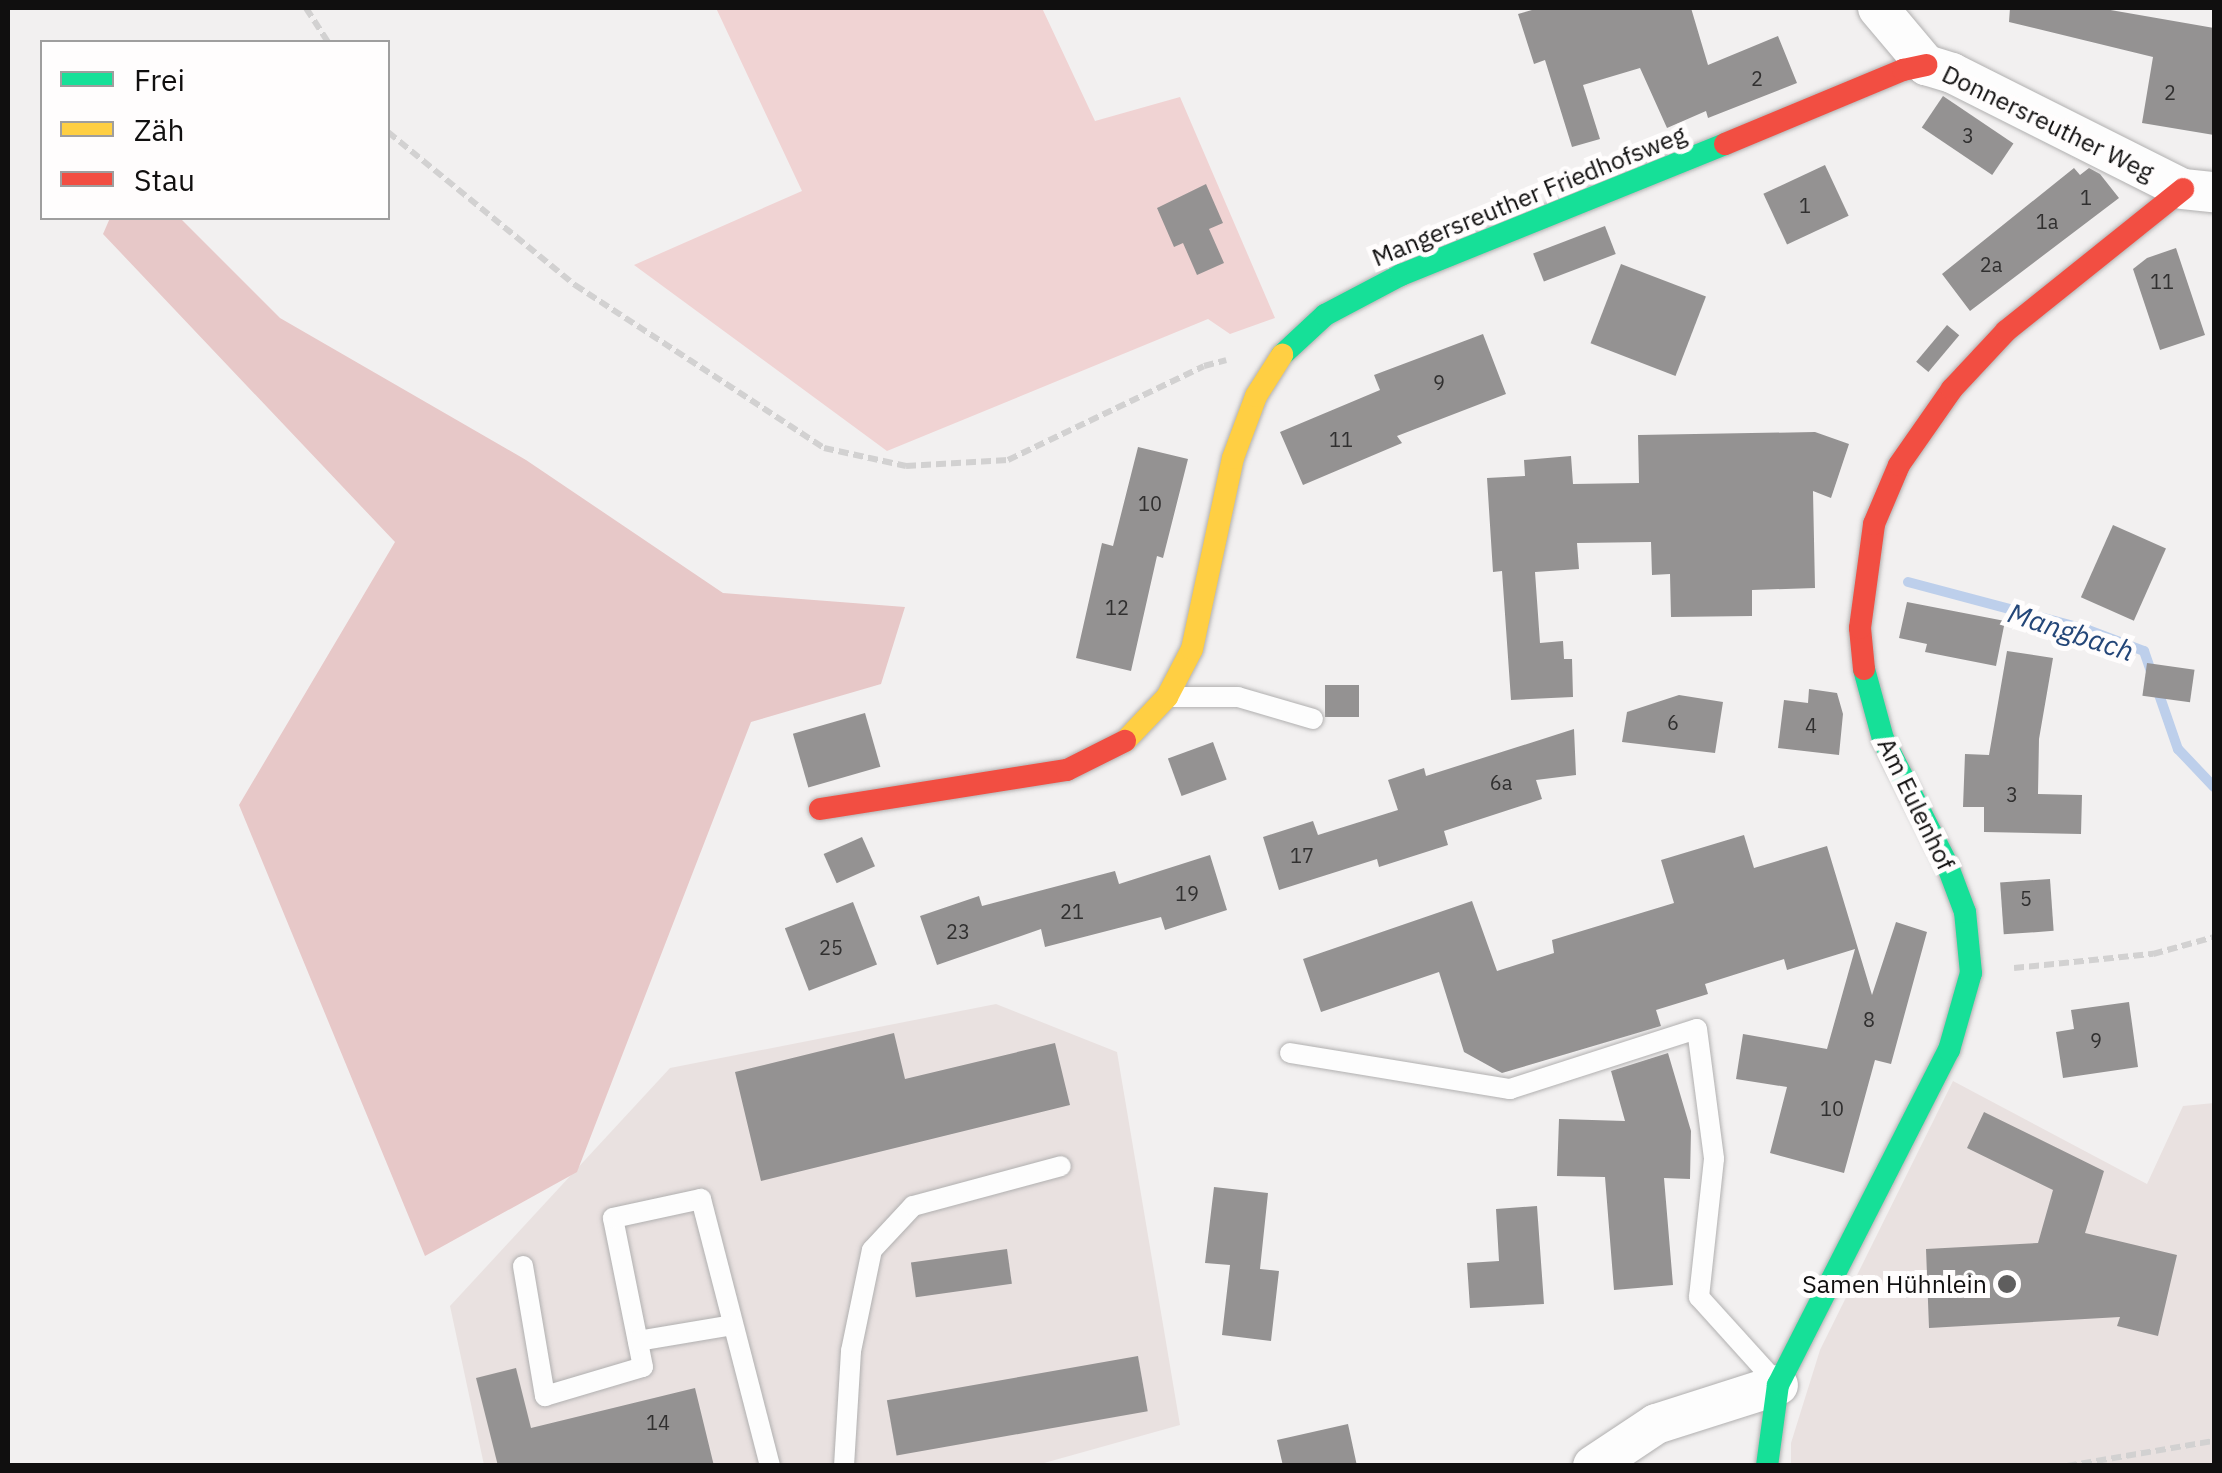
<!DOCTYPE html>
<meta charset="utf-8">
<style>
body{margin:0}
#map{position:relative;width:2222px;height:1473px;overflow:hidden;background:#f2f0f0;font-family:"IBM Plex Sans",sans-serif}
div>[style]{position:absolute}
.built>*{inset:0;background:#e9e1e0}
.green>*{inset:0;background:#f0d3d3}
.forest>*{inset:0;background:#e7c8c8}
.stream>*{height:10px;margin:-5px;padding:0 5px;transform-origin:5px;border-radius:5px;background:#bdcfeb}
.building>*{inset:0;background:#949292;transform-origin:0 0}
.path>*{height:6px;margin-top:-3px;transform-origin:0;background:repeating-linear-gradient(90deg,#d2d1d1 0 10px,transparent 0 15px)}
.roads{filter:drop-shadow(0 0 2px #b1b0b0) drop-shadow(0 0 2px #b1b0b0)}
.lane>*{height:20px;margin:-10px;padding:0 10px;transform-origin:10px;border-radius:10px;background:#fdfdfd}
.street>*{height:40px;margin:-20px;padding:0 20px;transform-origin:20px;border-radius:20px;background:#fdfdfd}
.fast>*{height:22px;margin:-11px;padding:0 11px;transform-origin:11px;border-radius:11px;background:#16e098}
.slow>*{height:22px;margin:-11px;padding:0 11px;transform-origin:11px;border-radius:11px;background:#ffcf43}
.jam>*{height:22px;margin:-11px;padding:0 11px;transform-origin:11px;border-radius:11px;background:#f24e42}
.dots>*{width:28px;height:28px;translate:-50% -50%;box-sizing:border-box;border:5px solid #fffdfd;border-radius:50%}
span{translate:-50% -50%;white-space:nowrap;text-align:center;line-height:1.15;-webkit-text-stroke:10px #fffdfd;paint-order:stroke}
.number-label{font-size:20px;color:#313030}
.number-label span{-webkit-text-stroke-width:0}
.street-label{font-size:25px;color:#100f0f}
.poi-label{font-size:25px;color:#100f0f}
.right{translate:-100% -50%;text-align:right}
.water-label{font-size:28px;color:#234678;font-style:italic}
.frame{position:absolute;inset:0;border:10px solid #100f0f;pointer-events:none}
.legend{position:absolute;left:40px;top:40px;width:350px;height:180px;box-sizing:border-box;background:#fffdfd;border:2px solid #9f9e9e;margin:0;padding:12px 18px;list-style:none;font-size:30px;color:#100f0f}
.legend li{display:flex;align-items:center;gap:20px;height:50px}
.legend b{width:50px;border:2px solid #9f9e9e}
</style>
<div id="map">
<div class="built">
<i style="clip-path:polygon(996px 1004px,1117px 1052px,1180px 1425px,1037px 1465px,484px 1465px,450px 1306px,670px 1068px)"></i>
<i style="clip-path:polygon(1953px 1081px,2147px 1184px,2183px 1106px,2214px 1103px,2214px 1463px,1791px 1466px,1791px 1443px,1820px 1350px)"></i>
</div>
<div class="green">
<i style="clip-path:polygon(716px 8px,1042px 8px,1095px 121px,1180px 97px,1275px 318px,1230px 334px,1208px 319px,887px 451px,634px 265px,802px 191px)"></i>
</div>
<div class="forest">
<i style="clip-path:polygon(110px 218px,180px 218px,280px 318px,526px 460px,723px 593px,905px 607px,881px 684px,751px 722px,577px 1172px,425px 1256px,239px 805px,395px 542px,103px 234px)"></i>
</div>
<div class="stream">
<i style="left:1908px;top:582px;width:186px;rotate:14.9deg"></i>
<i style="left:2088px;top:630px;width:60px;rotate:20.6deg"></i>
<i style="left:2144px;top:651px;width:104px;rotate:70.9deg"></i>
<i style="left:2178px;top:749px;width:52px;rotate:46.5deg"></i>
</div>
<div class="building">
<i style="clip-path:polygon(1539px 8px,1691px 8px,1708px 65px,1778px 36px,1797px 83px,1708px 118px,1706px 111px,1667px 128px,1640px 68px,1583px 85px,1600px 139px,1572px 147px,1545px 60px,1534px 64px,1518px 14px)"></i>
<i style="clip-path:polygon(2010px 8px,2099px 8px,2214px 28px,2214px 135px,2142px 123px,2153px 57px,2009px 22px)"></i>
<i style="left:1943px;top:96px;width:85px;height:38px;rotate:34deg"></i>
<i style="left:1825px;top:165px;width:56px;height:68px;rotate:65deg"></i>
<i style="clip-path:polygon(2074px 168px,2080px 175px,2089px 168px,2100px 174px,2119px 198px,1970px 311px,1942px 274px)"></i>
<i style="clip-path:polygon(1206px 184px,1223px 223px,1209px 229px,1224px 263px,1197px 275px,1183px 243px,1174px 247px,1157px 208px)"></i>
<i style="left:1605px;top:226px;width:30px;height:77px;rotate:69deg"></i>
<i style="clip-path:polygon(2176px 248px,2205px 335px,2160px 350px,2133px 269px,2147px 258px)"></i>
<i style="left:1621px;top:264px;width:91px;height:85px;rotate:21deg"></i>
<i style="left:1947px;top:325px;width:16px;height:48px;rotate:40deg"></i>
<i style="clip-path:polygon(1483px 334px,1506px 394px,1397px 436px,1402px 443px,1303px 485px,1280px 432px,1380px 390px,1374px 375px)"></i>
<i style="clip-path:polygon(1815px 432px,1849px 444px,1831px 498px,1813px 491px,1815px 588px,1752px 590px,1752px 616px,1671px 617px,1670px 574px,1652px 575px,1651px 542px,1577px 543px,1579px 569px,1535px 572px,1540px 643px,1563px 641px,1564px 659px,1572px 659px,1573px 697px,1511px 700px,1502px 571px,1493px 572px,1487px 478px,1525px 476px,1524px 460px,1571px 456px,1573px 484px,1639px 483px,1638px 435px)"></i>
<i style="clip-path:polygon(1138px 447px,1188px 459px,1163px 558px,1157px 556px,1131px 671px,1076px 658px,1102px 543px,1113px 546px)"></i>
<i style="left:2113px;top:525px;width:58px;height:79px;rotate:24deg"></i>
<i style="clip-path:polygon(1907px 602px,2005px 621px,1996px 666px,1925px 652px,1927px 644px,1899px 638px)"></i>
<i style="clip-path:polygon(2007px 651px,2053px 658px,2039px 739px,2038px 794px,2082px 795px,2081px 834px,1984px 832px,1984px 807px,1963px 807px,1965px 754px,1989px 755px)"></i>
<i style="left:2147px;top:663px;width:48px;height:33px;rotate:8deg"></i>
<i style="left:1359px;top:685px;width:32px;height:34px;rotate:90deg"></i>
<i style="clip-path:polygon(1809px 689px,1837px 693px,1843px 714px,1839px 755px,1778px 748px,1784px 700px,1808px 703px)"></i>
<i style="clip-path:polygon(1679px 695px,1723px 702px,1715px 753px,1622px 742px,1627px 712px)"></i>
<i style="left:865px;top:713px;width:56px;height:75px;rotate:74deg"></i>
<i style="clip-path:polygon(1574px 729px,1576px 775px,1536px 780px,1542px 799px,1444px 831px,1448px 845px,1379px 867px,1377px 859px,1279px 890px,1263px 837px,1313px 821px,1318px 835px,1398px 810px,1388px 780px,1424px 768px,1426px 776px)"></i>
<i style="left:1213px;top:742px;width:40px;height:48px;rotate:70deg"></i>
<i style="clip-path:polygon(1744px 835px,1754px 868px,1827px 846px,1872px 995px,1896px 922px,1927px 932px,1891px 1064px,1875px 1060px,1844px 1173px,1770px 1153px,1787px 1087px,1736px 1079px,1743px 1034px,1827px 1049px,1855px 949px,1787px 970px,1784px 959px,1705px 984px,1708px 994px,1656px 1010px,1661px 1026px,1502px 1073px,1464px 1052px,1439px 972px,1321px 1012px,1303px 959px,1472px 901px,1497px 971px,1554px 953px,1552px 940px,1674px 903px,1661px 860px)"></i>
<i style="left:862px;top:837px;width:32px;height:42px;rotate:66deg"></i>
<i style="clip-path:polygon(1210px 855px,1227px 910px,1165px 930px,1161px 917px,1045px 947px,1041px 929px,937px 965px,920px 916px,979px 896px,982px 906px,1115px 871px,1119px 884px)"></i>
<i style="left:2050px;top:879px;width:52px;height:50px;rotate:86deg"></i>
<i style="left:853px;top:902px;width:67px;height:73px;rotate:69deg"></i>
<i style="clip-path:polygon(2129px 1002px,2138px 1067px,2063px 1078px,2056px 1032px,2074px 1029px,2071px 1010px)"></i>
<i style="clip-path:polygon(894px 1033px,905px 1079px,1055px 1043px,1070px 1105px,761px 1181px,735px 1072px)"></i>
<i style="clip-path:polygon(1668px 1053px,1691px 1131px,1690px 1179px,1664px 1178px,1673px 1285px,1614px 1290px,1605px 1177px,1557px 1176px,1559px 1119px,1625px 1121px,1611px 1071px)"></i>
<i style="clip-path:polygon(1984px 1112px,2104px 1171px,2085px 1233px,2177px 1255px,2158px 1336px,2117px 1326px,2120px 1317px,1929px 1328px,1926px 1249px,2038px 1243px,2053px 1190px,1967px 1148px)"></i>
<i style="clip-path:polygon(1214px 1187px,1268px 1193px,1260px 1269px,1279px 1271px,1271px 1341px,1222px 1335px,1230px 1265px,1205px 1263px)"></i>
<i style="clip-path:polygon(1537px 1206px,1544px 1304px,1470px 1308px,1467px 1263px,1499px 1261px,1496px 1209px)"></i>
<i style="left:1007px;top:1249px;width:35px;height:97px;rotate:82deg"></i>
<i style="left:1138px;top:1356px;width:56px;height:255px;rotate:80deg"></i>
<i style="clip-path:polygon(516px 1368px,531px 1428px,695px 1388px,714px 1466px,498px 1466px,476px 1378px)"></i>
<i style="clip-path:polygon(1348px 1424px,1357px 1466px,1283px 1466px,1277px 1440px)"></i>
</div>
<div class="path">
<i style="left:306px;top:8px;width:40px;rotate:57.1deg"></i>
<i style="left:388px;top:132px;width:242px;rotate:39.3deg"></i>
<i style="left:575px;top:285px;width:298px;rotate:33.2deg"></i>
<i style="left:824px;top:448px;width:84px;rotate:12.4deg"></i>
<i style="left:906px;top:466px;width:102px;rotate:-3.4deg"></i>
<i style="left:1008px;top:460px;width:217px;rotate:-25.6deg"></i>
<i style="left:1204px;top:366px;width:23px;rotate:-15deg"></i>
<i style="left:2014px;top:968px;width:140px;rotate:-5.8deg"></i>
<i style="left:2153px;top:954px;width:63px;rotate:-15.6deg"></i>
<i style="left:2067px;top:1466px;width:149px;rotate:-9.7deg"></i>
</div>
<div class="roads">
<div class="lane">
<i style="left:1174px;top:697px;width:64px"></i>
<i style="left:1238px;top:697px;width:78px;rotate:16.3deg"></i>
<i style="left:1290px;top:1053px;width:223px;rotate:9.3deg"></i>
<i style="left:1510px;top:1089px;width:196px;rotate:-17.8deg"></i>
<i style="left:1697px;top:1029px;width:131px;rotate:82.5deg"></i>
<i style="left:1714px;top:1159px;width:139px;rotate:96.2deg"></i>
<i style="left:1699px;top:1297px;width:113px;rotate:47.9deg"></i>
<i style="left:523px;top:1266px;width:132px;rotate:80.4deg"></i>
<i style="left:545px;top:1396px;width:102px;rotate:-16.5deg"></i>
<i style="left:643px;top:1367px;width:152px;rotate:-101.4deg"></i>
<i style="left:613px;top:1218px;width:90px;rotate:-12.2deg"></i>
<i style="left:701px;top:1199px;width:276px;rotate:75.5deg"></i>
<i style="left:638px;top:1341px;width:96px;rotate:-9.6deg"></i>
<i style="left:844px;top:1466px;width:115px;rotate:-86.5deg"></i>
<i style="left:851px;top:1351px;width:103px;rotate:-78.3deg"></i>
<i style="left:872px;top:1250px;width:60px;rotate:-47deg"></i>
<i style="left:913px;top:1206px;width:153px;rotate:-15.1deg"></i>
</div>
<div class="street">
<i style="left:1878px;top:8px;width:75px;rotate:49.9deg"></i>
<i style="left:1926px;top:65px;width:27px;rotate:17deg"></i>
<i style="left:1952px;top:73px;width:258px;rotate:26.7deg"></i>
<i style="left:2183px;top:189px;width:31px;rotate:6deg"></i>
<i style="left:1593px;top:1466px;width:76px;rotate:-33.7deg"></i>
<i style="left:1656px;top:1424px;width:128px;rotate:-17.7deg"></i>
</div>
<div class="fast">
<i style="left:1282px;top:355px;width:59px;rotate:-42.9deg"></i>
<i style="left:1325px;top:315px;width:86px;rotate:-27.8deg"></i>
<i style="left:1401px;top:275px;width:349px;rotate:-22deg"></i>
<i style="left:1767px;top:1466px;width:82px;rotate:-82.3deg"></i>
<i style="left:1778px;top:1385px;width:376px;rotate:-63deg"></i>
<i style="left:1949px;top:1050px;width:80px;rotate:-74.1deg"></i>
<i style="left:1971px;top:973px;width:61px;rotate:-95.6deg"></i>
<i style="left:1965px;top:912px;width:51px;rotate:-110.6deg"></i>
<i style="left:1947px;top:864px;width:140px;rotate:-117.1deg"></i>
<i style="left:1883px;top:739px;width:73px;rotate:-105.2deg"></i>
</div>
<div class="slow">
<i style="left:1125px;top:741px;width:61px;rotate:-46.3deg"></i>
<i style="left:1167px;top:697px;width:54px;rotate:-62.5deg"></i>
<i style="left:1192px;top:649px;width:195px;rotate:-77.9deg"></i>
<i style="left:1233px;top:458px;width:66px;rotate:-69.6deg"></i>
<i style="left:1256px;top:396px;width:49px;rotate:-57.6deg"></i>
</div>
<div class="jam">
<i style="left:1725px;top:144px;width:193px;rotate:-22.6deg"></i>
<i style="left:1903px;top:70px;width:24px;rotate:-12deg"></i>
<i style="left:1864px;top:669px;width:41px;rotate:-95.6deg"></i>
<i style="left:1860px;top:628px;width:105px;rotate:-82.3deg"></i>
<i style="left:1874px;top:524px;width:64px;rotate:-67deg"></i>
<i style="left:1899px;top:465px;width:93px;rotate:-55.1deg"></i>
<i style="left:1952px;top:389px;width:79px;rotate:-47deg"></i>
<i style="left:2006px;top:331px;width:227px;rotate:-38.7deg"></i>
<i style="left:820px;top:809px;width:250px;rotate:-9deg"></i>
<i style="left:1067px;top:770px;width:65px;rotate:-26.6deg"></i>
</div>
</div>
<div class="dots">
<i style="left:2007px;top:1284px;background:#5f5e5e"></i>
</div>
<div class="number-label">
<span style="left:1757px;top:78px">2</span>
<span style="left:2170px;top:92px">2</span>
<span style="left:1968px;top:135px">3</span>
<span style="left:2086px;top:197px">1</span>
<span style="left:1805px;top:205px">1</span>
<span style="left:2047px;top:221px">1a</span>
<span style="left:1991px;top:264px">2a</span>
<span style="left:2162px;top:281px">11</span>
<span style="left:1439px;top:382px">9</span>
<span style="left:1341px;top:439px">11</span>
<span style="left:1150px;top:503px">10</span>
<span style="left:1117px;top:607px">12</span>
<span style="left:1673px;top:722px">6</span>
<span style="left:1811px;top:725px">4</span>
<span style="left:1501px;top:782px">6a</span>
<span style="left:2012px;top:794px">3</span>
<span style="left:1302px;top:855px">17</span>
<span style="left:1187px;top:893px">19</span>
<span style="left:2026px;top:898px">5</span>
<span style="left:1072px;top:911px">21</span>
<span style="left:958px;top:931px">23</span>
<span style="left:831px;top:947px">25</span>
<span style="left:1869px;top:1019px">8</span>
<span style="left:2096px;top:1040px">9</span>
<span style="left:1832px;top:1108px">10</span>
<span style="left:658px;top:1422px">14</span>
</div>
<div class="street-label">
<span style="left:2048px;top:123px;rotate:26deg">Donnersreuther Weg</span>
<span style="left:1529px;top:196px;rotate:-22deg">Mangersreuther Friedhofsweg</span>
<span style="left:1916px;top:804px;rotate:64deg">Am Eulenhof</span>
</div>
<div class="poi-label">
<span class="right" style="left:1987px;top:1284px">Samen Hühnlein</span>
</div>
<div class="water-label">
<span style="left:2071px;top:632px;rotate:18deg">Mangbach</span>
</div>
<div class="frame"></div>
<ul class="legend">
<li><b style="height:12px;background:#16e098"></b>Frei</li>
<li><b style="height:12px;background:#ffcf43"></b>Zäh</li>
<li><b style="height:12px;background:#f24e42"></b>Stau</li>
</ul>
</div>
